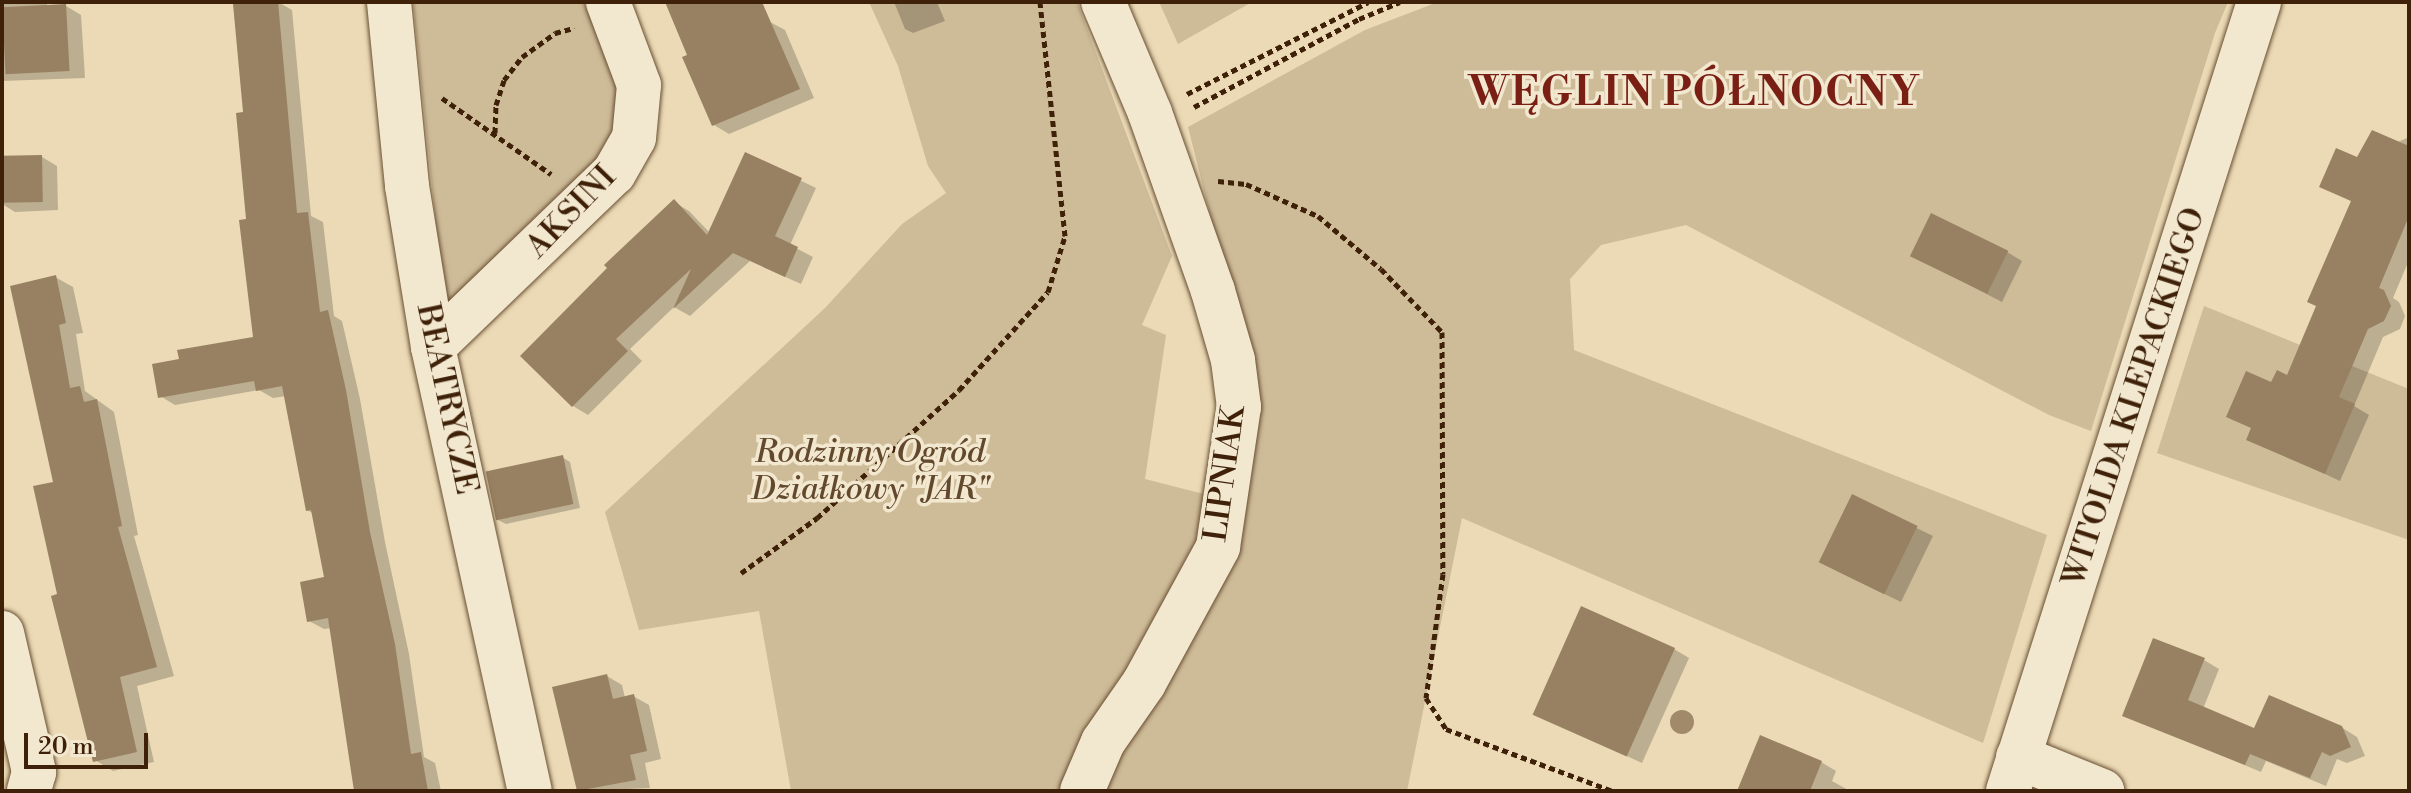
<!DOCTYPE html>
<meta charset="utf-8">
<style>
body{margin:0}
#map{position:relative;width:2411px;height:793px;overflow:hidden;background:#ebdab5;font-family:"Libre Bodoni",serif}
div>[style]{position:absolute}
.green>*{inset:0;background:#cebb98}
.shadow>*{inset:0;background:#0003}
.building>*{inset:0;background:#988162;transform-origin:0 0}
.path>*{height:5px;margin-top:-2.5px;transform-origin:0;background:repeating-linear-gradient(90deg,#3e2108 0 6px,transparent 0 10px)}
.roads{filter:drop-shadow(0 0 2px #694f33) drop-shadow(0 0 2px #694f33)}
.minor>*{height:44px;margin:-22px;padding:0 22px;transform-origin:22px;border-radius:22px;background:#f2e7cf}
.trees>*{width:24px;height:24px;margin:-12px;border-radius:50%;background:#a08a6a}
span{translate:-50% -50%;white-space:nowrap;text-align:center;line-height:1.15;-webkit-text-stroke:7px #f2e7cf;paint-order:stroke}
.street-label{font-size:32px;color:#3e2108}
.park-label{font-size:32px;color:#62482c;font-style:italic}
.district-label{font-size:40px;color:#7a1f14;font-weight:700;letter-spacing:2px}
.frame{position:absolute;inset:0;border:4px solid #3e2108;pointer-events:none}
.scale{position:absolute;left:24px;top:733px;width:124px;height:36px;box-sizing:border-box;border:4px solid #3e2108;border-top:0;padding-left:10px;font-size:24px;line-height:28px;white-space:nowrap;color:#3e2108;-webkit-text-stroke:6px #f2e7cf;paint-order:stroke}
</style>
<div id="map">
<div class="green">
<i style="clip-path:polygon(413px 2px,584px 2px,620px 89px,617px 151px,449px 314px,438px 244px)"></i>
<i style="clip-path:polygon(869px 2px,1077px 2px,1172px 256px,1142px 325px,1166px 335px,1145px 479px,1243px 504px,1246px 357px,1188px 127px,1365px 30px,1438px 2px,2228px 2px,2215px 33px,2091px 431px,2049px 415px,1686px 225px,1601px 245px,1570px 279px,1574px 350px,2047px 535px,1983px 743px,1462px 518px,1407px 791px,791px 791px,759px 611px,639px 630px,605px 512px,825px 308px,902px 224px,946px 193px,928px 166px,898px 66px)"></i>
<i style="clip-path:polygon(1159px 2px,1252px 2px,1178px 44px)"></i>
<i style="clip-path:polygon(2204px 306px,2409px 389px,2409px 540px,2157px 453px)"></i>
</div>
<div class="shadow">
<i style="clip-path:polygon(2px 2px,47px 2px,47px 7px,66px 6px,81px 15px,85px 78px,2px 81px)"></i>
<i style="clip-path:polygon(278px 2px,292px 10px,311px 216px,323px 222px,334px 316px,342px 321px,360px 399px,385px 542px,409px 654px,424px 757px,435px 763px,441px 791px,358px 791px,332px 628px,324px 629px,309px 621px,326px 579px,314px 514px,307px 510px,286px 396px,273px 398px,259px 390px,175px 405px,160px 396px,181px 360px,255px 338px,245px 114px,235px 6px)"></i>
<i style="clip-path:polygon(668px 2px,757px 2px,770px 22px,785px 30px,814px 98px,729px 134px,714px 125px)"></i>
<i style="clip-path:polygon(894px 2px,937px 2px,945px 21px,913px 33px,905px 29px)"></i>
<i style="clip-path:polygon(2409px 137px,2409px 260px,2393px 298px,2399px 302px,2405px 316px,2400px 329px,2383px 337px,2354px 406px,2369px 415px,2340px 481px,2249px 439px,2272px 385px,2288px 377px,2318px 307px,2353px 202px,2322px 186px,2358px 160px)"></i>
<i style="clip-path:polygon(746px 154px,816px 188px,790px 245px,813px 257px,801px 284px,750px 261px,690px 316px,674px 307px,630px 349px,642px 361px,588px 415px,573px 406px,523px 356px,674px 202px,689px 211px,710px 233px)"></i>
<i style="clip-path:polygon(42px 157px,57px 166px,58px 210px,15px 212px,2px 204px,2px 159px)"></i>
<i style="clip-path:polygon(2007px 252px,2022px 261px,2002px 302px,1928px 264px)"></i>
<i style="clip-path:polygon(55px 277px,73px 287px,83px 333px,76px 334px,85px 391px,114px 412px,138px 535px,134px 536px,174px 676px,137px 686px,154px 762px,113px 771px,95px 760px,59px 596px)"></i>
<i style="clip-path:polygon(562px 457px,570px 462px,580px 508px,506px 524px,498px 520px)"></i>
<i style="clip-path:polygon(1853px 497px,1933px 536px,1901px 602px,1837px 571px)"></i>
<i style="clip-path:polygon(1674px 649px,1689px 658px,1642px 763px,1537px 715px)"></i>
<i style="clip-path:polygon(2204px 660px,2219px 669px,2203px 709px,2256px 730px,2341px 727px,2357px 737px,2365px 756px,2347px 763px,2337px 759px,2326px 786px,2266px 761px,2261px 772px,2124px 715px)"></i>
<i style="clip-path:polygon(607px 676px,622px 685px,625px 698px,633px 696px,649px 705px,661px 759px,645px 763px,650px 788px,580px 791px,555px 688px)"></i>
<i style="clip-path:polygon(1821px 762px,1836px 771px,1832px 781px,1850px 791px,1742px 791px)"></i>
</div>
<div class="building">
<i style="clip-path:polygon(278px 2px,297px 213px,308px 212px,320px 312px,328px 310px,346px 390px,370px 532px,395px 644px,411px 754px,421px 752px,428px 791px,354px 791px,328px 618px,307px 622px,300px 582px,324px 577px,311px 510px,306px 511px,282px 386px,256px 391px,254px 381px,158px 398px,152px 364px,179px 359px,177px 350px,253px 337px,239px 220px,246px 219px,236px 113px,243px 112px,233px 4px)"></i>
<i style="clip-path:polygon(665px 2px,762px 2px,800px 89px,712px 126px,682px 57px,687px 55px)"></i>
<i style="left:66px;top:4px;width:67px;height:64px;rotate:87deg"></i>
<i style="clip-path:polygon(2372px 130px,2409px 146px,2409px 216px,2379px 288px,2384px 290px,2391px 306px,2384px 321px,2368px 329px,2339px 397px,2355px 404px,2325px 474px,2246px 440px,2251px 428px,2226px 417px,2246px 371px,2271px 382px,2277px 370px,2287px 375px,2316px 306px,2307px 302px,2351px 201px,2319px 187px,2336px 148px,2357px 157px)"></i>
<i style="clip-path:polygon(745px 152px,802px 178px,775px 236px,798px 247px,785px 277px,733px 253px,673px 309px,691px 269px,616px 339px,628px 351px,572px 407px,520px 356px,607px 268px,604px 265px,674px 199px,707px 235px)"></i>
<i style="left:42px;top:155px;width:47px;height:40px;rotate:89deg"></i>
<i style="left:1931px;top:213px;width:86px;height:48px;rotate:26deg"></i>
<i style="clip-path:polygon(56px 275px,66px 323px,59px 325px,70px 388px,80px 386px,84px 402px,97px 399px,122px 526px,118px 527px,157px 667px,120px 677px,137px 752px,93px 762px,51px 596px,57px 594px,33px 486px,53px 482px,10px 286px)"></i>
<i style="left:563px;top:455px;width:50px;height:79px;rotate:78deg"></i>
<i style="left:1852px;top:494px;width:73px;height:76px;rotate:26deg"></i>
<i style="left:1581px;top:606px;width:103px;height:119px;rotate:24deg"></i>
<i style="clip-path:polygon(2153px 638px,2205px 658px,2188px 700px,2254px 728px,2269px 695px,2342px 726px,2351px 747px,2330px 756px,2322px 752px,2310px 778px,2250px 754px,2245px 765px,2122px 716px)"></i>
<i style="clip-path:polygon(607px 674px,613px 699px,634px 694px,647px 751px,630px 755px,636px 780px,577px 791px,552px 687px)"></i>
<i style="clip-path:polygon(1760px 735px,1822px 761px,1810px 791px,1737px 791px)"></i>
</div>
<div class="path">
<i style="left:1187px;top:94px;width:203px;rotate:-26.9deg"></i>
<i style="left:442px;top:98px;width:133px;rotate:34.9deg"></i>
<i style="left:1194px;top:107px;width:187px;rotate:-28.1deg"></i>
<i style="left:1359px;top:19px;width:44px;rotate:-22.5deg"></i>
<i style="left:495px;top:133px;width:28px;rotate:-88deg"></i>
<i style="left:496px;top:105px;width:26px;rotate:-72deg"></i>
<i style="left:504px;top:80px;width:29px;rotate:-52deg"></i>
<i style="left:522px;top:57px;width:41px;rotate:-36deg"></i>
<i style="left:555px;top:33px;width:20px;rotate:-15deg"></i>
<i style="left:1218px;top:181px;width:28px;rotate:6deg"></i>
<i style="left:1246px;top:184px;width:79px;rotate:24deg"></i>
<i style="left:1318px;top:216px;width:82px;rotate:40.1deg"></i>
<i style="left:1381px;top:269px;width:88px;rotate:45.9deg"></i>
<i style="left:1442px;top:332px;width:242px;rotate:89.8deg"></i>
<i style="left:1443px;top:574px;width:125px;rotate:97.8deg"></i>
<i style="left:1426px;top:698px;width:37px;rotate:57deg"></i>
<i style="left:1446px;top:729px;width:178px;rotate:20.4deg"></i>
<i style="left:741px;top:573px;width:94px;rotate:-35.9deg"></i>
<i style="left:817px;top:518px;width:191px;rotate:-42deg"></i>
<i style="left:959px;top:390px;width:132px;rotate:-47.8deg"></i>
<i style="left:1048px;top:292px;width:59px;rotate:-73.1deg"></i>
<i style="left:1065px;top:236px;width:235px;rotate:-96.1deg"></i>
</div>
<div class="roads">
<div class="minor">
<i style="left:389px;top:2px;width:185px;rotate:84.4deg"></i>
<i style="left:407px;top:186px;width:163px;rotate:80.8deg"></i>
<i style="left:433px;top:347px;width:454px;rotate:77.7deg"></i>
<i style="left:433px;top:347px;width:251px;rotate:-43.9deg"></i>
<i style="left:614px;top:173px;width:40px;rotate:-60.3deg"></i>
<i style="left:634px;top:138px;width:53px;rotate:-84.6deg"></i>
<i style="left:639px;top:85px;width:89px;rotate:-110.5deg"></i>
<i style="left:2px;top:633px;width:143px;rotate:77deg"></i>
<i style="left:34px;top:772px;width:20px;rotate:105deg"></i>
<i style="left:2018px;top:757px;width:91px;rotate:22deg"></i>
<i style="left:1082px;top:791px;width:53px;rotate:-66.8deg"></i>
<i style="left:1103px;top:742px;width:72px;rotate:-55.2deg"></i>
<i style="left:1144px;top:683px;width:155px;rotate:-61.4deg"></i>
<i style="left:1218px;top:547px;width:142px;rotate:-81.5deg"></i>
<i style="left:1239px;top:407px;width:47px;rotate:-97.3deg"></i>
<i style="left:1233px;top:360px;width:72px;rotate:-106.2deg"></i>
<i style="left:1213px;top:291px;width:189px;rotate:-109.5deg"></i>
<i style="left:1150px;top:113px;width:121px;rotate:-112.9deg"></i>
<i style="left:2008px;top:791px;width:828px;rotate:-72.35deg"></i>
</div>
</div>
<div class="trees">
<i style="left:1682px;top:722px"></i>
</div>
<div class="street-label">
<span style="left:571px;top:212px;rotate:-46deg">AKSINI</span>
<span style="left:2134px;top:397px;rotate:-72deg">WITOLDA KLEPACKIEGO</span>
<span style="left:447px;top:399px;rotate:78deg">BEATRYCZE</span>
<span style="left:1225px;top:474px;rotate:-82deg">LIPNIAK</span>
</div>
<div class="park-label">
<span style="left:870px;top:471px">Rodzinny Ogród<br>Działkowy "JAR"</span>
</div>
<div class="district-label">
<span style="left:1695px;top:93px">WĘGLIN PÓŁNOCNY</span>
</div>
<div class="frame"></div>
<div class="scale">20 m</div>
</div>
